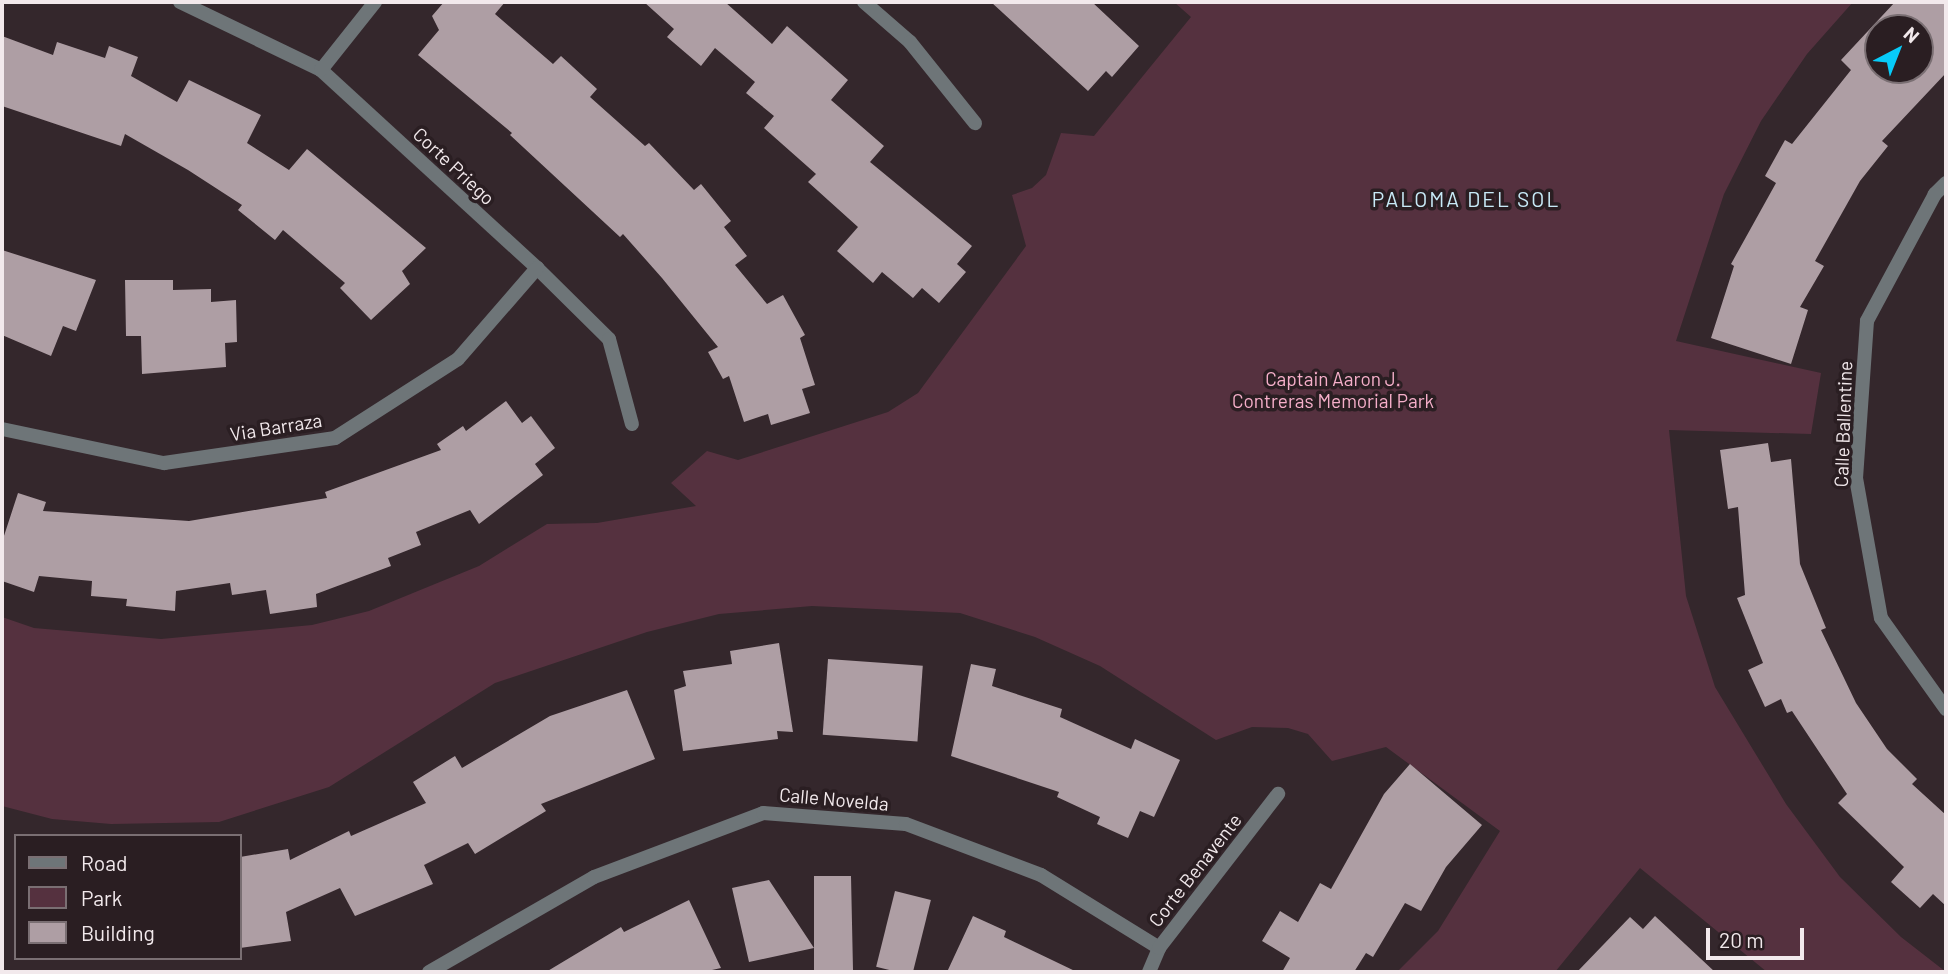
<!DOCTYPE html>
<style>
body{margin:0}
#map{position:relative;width:1948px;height:974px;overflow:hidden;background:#34272c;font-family:Barlow,sans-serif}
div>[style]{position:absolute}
.green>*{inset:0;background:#55313f}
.building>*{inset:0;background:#ae9ea4;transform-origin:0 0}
.minor>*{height:14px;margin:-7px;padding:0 7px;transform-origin:7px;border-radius:7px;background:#6e7578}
span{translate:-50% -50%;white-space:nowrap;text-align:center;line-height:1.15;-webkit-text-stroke:7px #2a1e22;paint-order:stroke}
.street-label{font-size:19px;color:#f2e9ec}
.park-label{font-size:19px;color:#f6afca}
.neighbourhood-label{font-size:21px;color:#c8eaf7;letter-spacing:2px}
.frame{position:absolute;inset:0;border:4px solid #f2e9ec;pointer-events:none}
.legend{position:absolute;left:14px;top:834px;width:228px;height:126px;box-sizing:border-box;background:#2a1e22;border:2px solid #7a6f73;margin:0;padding:9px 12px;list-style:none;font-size:21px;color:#f2e9ec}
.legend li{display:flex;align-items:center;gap:14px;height:35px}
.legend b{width:35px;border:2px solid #7a6f73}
.north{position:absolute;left:1864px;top:14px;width:70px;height:70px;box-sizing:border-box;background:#2a1e22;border:2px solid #7a6f73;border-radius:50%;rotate:42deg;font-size:19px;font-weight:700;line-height:28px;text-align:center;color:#f2e9ec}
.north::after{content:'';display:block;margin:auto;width:24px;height:32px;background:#07cbf9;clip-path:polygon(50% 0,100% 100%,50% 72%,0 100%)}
.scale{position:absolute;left:1706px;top:928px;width:98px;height:32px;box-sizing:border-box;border:4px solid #f2e9ec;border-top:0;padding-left:9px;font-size:21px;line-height:24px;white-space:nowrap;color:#f2e9ec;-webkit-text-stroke:5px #2a1e22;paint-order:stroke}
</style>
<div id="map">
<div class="green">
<i style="clip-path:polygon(1174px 2px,1853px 2px,1807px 54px,1761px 121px,1724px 194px,1676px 341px,1821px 373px,1811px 434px,1669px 430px,1686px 596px,1715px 687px,1786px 804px,1840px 877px,1901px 937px,1946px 972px,1767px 972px,1640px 868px,1555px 972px,1397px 972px,1438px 931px,1500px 831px,1386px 747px,1332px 761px,1308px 734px,1288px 728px,1252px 727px,1216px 740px,1100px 666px,1035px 637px,960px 613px,812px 606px,719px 614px,647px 632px,495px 683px,329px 787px,219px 822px,111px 824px,52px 819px,2px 806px,2px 617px,34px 628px,161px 639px,312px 625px,369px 611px,479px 566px,547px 524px,597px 523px,696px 506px,671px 483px,707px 451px,738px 460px,888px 412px,918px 393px,1026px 246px,1012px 195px,1032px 188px,1046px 175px,1061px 133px,1094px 136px,1191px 17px)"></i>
</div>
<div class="building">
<i style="clip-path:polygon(444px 2px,505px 2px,495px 14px,553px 64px,561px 56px,597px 89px,590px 97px,645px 146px,649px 143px,694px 190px,701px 184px,731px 221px,724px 227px,747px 256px,735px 265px,767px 304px,783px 295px,805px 335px,800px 338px,815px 385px,802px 389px,810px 413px,771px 425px,768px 414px,744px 422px,729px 376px,723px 379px,708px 352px,718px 347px,662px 278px,623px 234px,620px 237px,510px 135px,512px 133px,418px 55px,439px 30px,432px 16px)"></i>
<i style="clip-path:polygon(644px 2px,725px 2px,772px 44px,787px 26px,848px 80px,831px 100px,884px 146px,870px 162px,972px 246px,957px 264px,966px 272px,939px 303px,922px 288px,913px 298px,882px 272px,873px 283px,837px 251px,858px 227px,808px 182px,816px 174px,764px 128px,774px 116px,746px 93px,755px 82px,715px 48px,701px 66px,667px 37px,674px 29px)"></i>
<i style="clip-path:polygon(991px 2px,1092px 2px,1139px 46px,1112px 77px,1106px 71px,1088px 91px)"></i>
<i style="clip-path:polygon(evenodd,1895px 2px,1946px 2px,1946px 73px,1882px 141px,1888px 146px,1860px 181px,1815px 261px,1824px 266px,1800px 307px,1808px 310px,1791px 364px,1711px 338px,1734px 266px,1731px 264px,1776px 183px,1765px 176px,1785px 140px,1792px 144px,1851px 70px,1841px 60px,1895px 2px,1878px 28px,1920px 28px,1920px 70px,1878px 70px,1878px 28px)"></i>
<i style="clip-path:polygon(2px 36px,53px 55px,57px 42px,105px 58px,109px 46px,138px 57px,131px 76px,177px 102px,189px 80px,261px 115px,247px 143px,289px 170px,307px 149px,426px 248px,402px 271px,410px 284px,371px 320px,340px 288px,345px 283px,283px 230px,275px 240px,238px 210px,242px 205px,188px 170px,125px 134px,121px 146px,2px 106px)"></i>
<i style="clip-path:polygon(2px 250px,96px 280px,76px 331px,63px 326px,51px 356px,2px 335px)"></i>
<i style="clip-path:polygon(125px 280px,173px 280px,173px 290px,211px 289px,211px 302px,236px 300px,237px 342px,225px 343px,226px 367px,142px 374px,141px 336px,126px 336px)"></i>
<i style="clip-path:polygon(506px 401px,522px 423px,531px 416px,555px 448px,535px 464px,543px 475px,479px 524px,470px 510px,416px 532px,421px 545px,388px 558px,391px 566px,316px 594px,317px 607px,270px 614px,266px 590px,232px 595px,230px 583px,176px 591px,175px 611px,126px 606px,127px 599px,91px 596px,92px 581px,39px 576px,34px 592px,2px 581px,2px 542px,18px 493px,46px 502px,43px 511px,189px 521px,327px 498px,325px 492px,441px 450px,437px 444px,463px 426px,466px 431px)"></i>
<i style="clip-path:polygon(1768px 443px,1771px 462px,1791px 459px,1800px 564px,1826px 628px,1821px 630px,1856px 703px,1887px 749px,1917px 779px,1912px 784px,1946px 815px,1946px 906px,1933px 894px,1920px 908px,1891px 882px,1904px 867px,1838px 803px,1847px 794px,1792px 711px,1787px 713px,1781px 699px,1765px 707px,1748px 670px,1763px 663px,1737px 598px,1745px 595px,1738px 507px,1728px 509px,1720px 450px)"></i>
<i style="clip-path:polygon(779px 643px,793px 732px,777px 731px,778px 739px,683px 751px,674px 690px,686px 686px,683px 671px,732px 664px,730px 651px)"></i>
<i style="left:828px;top:659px;width:95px;height:76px;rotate:4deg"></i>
<i style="clip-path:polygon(971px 664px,996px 669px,992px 686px,1062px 709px,1060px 717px,1131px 749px,1135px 739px,1180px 760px,1154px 817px,1140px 811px,1128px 838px,1097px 824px,1100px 817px,1057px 797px,1059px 792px,951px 756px)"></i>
<i style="clip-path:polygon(627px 690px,655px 759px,541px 804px,546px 811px,475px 854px,468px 843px,424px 865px,433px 884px,355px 916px,340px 888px,286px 912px,291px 941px,240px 948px,240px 857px,288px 849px,290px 860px,349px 831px,351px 836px,426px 803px,413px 782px,455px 756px,462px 768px,550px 716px)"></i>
<i style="clip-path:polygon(1410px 764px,1482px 825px,1446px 867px,1421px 911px,1405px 903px,1373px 957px,1366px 953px,1354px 972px,1282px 972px,1290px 958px,1262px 941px,1280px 911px,1298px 922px,1320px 883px,1331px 889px,1384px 794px)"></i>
<i style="clip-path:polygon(814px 876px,851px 876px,853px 970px,814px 970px,814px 948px,749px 962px,732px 888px,769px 880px,814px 948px)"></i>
<i style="left:895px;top:891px;width:37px;height:78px;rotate:14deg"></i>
<i style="clip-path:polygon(689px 900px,721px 968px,703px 972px,546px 972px,621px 927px,624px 932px)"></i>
<i style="clip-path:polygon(973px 916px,1006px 931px,1004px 937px,1077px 972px,947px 972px)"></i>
<i style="clip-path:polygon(1655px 916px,1715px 972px,1577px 972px,1630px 917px,1643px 929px)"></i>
</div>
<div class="minor">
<i style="left:180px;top:2px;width:157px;rotate:25.7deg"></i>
<i style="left:321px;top:70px;width:293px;rotate:42.5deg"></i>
<i style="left:537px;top:268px;width:101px;rotate:44.6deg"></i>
<i style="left:609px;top:339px;width:88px;rotate:74.9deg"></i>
<i style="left:864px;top:2px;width:61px;rotate:41deg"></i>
<i style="left:910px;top:42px;width:104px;rotate:51.3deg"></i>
<i style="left:321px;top:70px;width:87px;rotate:-51.5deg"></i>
<i style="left:1946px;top:183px;width:16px;rotate:135deg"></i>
<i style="left:1935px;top:194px;width:144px;rotate:118.2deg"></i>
<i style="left:1867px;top:321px;width:157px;rotate:94deg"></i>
<i style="left:1856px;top:478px;width:142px;rotate:79.9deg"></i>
<i style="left:1881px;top:618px;width:112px;rotate:54.5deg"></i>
<i style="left:2px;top:429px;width:166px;rotate:11.9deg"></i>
<i style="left:164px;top:463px;width:173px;rotate:-8.3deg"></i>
<i style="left:335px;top:438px;width:146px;rotate:-32.7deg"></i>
<i style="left:458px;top:359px;width:121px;rotate:-49deg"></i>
<i style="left:429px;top:972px;width:190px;rotate:-29.9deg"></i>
<i style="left:594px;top:877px;width:181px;rotate:-20.7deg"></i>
<i style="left:763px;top:813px;width:143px;rotate:4.4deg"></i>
<i style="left:906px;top:824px;width:144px;rotate:20.7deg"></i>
<i style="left:1041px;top:875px;width:139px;rotate:31.7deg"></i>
<i style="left:1149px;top:972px;width:26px;rotate:-67deg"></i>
<i style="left:1159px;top:948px;width:195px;rotate:-52.3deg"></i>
</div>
<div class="street-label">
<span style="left:454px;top:166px;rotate:43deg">Corte Priego</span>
<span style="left:1843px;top:424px;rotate:-88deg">Calle Ballentine</span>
<span style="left:276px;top:427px;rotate:-9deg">Via Barraza</span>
<span style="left:834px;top:799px;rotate:5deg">Calle Novelda</span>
<span style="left:1195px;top:870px;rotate:-52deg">Corte Benavente</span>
</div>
<div class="park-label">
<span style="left:1333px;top:390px">Captain Aaron J.<br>Contreras Memorial Park</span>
</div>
<div class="neighbourhood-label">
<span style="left:1466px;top:199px">PALOMA DEL SOL</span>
</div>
<div class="frame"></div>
<ul class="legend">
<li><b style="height:9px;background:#6e7578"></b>Road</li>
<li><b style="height:19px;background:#55313f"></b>Park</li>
<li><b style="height:19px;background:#ae9ea4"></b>Building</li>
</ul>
<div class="north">N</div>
<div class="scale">20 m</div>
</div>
